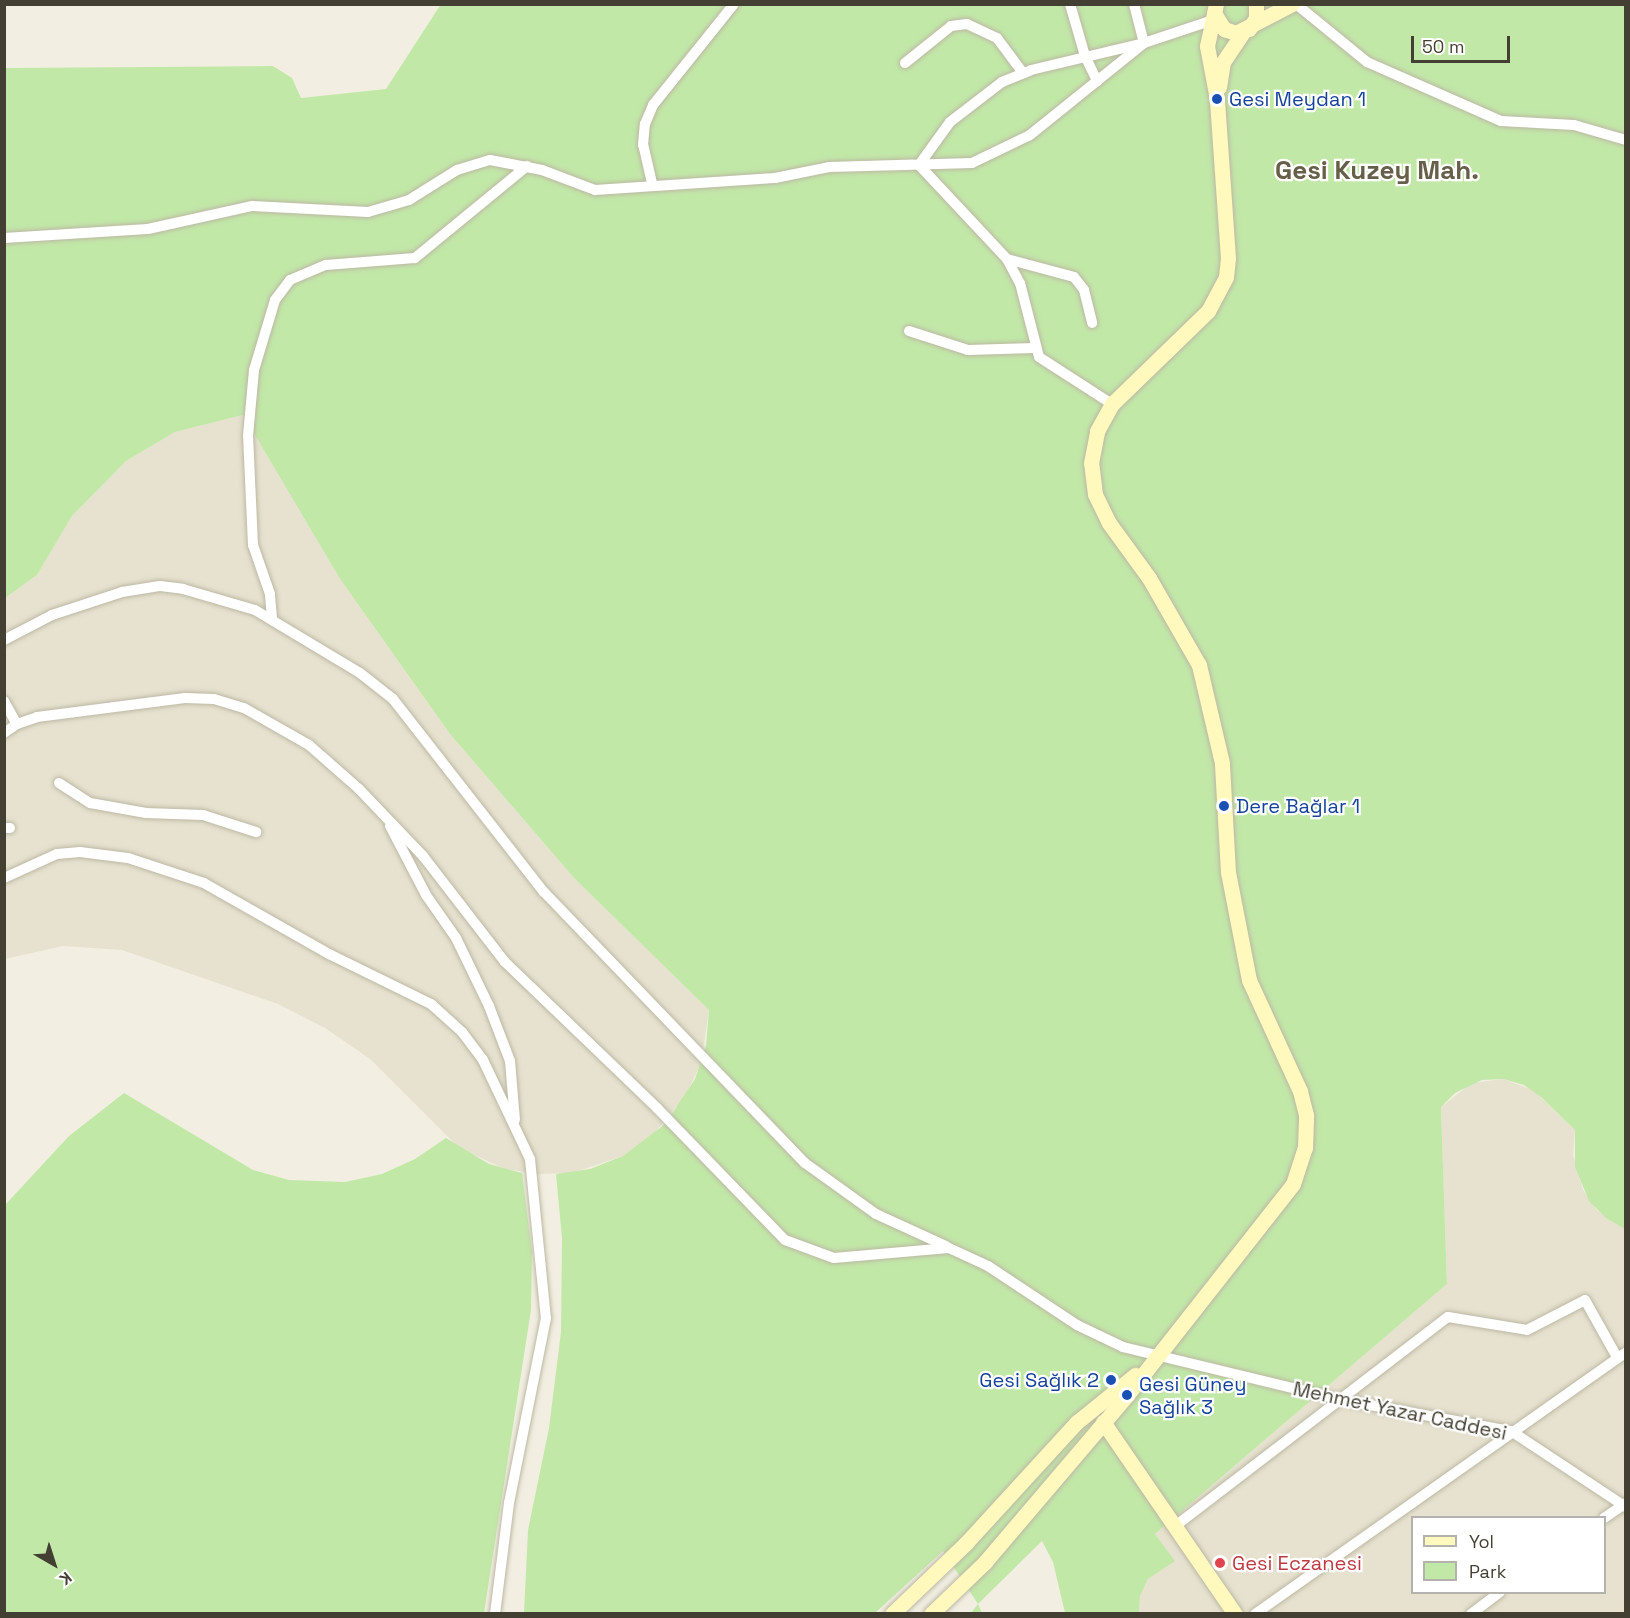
<!DOCTYPE html>
<meta charset="utf-8">
<style>
body{margin:0}
#map{position:relative;width:1630px;height:1618px;overflow:hidden;background:#f2efe2;font-family:"Space Grotesk",sans-serif}
div>[style]{position:absolute}
.residential>*{inset:0;background:#e6e2cf}
.green>*{inset:0;background:#c2e8a8}
.roads{filter:drop-shadow(0 0 2px #bdb8a4) drop-shadow(0 0 2px #bdb8a4)}
.street>*{height:10px;margin:-5px;padding:0 5px;transform-origin:5px;border-radius:5px;background:#fff}
.secondary>*{height:15px;margin:-7.5px;padding:0 7.5px;transform-origin:7.5px;border-radius:7.5px;background:#fff9be}
.dots>*{width:16px;height:16px;translate:-50% -50%;box-sizing:border-box;border:3px solid #fff;border-radius:50%}
span{translate:-50% -50%;white-space:nowrap;text-align:center;line-height:1.15;-webkit-text-stroke:4.5px #fff;paint-order:stroke}
.transit-label{font-size:20px;color:#164399}
.left{translate:0 -50%;text-align:left}
.right{translate:-100% -50%;text-align:right}
.street-label{font-size:20px;color:#433f32}
.health-label{font-size:20px;color:#be3a42}
.district-label{font-size:26px;color:#665f49;font-weight:700}
.frame{position:absolute;inset:0;border:6px solid #433f32;pointer-events:none}
.legend{position:absolute;left:1411px;top:1516px;width:195px;height:78px;box-sizing:border-box;background:#fff;border:2px solid #b4b2ad;margin:0;padding:8px 10px;list-style:none;font-size:18px;color:#433f32}
.legend li{display:flex;align-items:center;gap:12px;height:30px}
.legend b{width:30px;border:2px solid #b4b2ad}
.north{position:absolute;left:24px;top:1534px;width:60px;height:60px;-webkit-text-stroke:4px #fff;paint-order:stroke;rotate:141deg;font-size:16px;font-weight:700;line-height:24px;text-align:center;color:#433f32}
.north::after{content:'';display:block;margin:auto;width:21px;height:27px;background:#433f32;clip-path:polygon(50% 0,100% 100%,50% 72%,0 100%)}
.scale{position:absolute;left:1411px;top:36px;width:99px;height:27px;box-sizing:border-box;border:3px solid #433f32;border-top:0;padding-left:8px;font-size:18px;line-height:21px;white-space:nowrap;color:#433f32;-webkit-text-stroke:4px #fff;paint-order:stroke}
</style>
<div id="map">
<div class="residential">
<i style="clip-path:polygon(243px 415px,340px 579px,450px 734px,574px 878px,709px 1010px,701px 1063px,686px 1095px,652px 1136px,623px 1156px,572px 1173px,539px 1174px,505px 1169px,459px 1148px,370px 1059px,325px 1028px,278px 1004px,122px 950px,63px 946px,5px 959px,5px 598px,37px 575px,72px 516px,126px 461px,175px 432px)"></i>
<i style="clip-path:polygon(evenodd,1503px 1079px,1533px 1090px,1575px 1130px,1573px 1155px,1583px 1190px,1597px 1210px,1625px 1229px,1625px 1613px,1139px 1614px,1140px 1596px,1148px 1579px,1174px 1561px,1155px 1534px,1447px 1284px,1441px 1107px,1472px 1083px,1503px 1079px,1412px 1518px,1604px 1518px,1604px 1592px,1412px 1592px,1412px 1518px)"></i>
</div>
<div class="green">
<i style="clip-path:polygon(441px 4px,1625px 5px,1625px 1229px,1606px 1218px,1589px 1201px,1575px 1167px,1575px 1130px,1541px 1097px,1524px 1085px,1503px 1079px,1482px 1080px,1455px 1093px,1441px 1107px,1447px 1284px,1155px 1534px,1175px 1561px,1148px 1579px,1140px 1596px,1139px 1613px,1065px 1613px,1053px 1562px,1042px 1541px,978px 1604px,982px 1613px,971px 1613px,978px 1604px,943px 1551px,875px 1613px,524px 1613px,528px 1530px,549px 1428px,561px 1332px,562px 1238px,556px 1174px,590px 1169px,623px 1156px,665px 1124px,695px 1079px,706px 1046px,709px 1010px,574px 878px,450px 734px,340px 579px,243px 415px,175px 432px,126px 461px,72px 516px,37px 575px,5px 598px,5px 68px,273px 66px,292px 78px,301px 98px,386px 89px)"></i>
<i style="clip-path:polygon(124px 1093px,253px 1170px,289px 1180px,345px 1182px,382px 1174px,415px 1159px,446px 1138px,489px 1164px,522px 1173px,532px 1252px,531px 1310px,484px 1613px,5px 1613px,5px 1205px,69px 1136px)"></i>
</div>
<div class="roads">
<div class="street">
<i style="left:1070px;top:4px;width:54px;rotate:73.9deg"></i>
<i style="left:1085px;top:56px;width:28px;rotate:64deg"></i>
<i style="left:1296px;top:4px;width:92px;rotate:39.2deg"></i>
<i style="left:1367px;top:62px;width:146px;rotate:23.8deg"></i>
<i style="left:1501px;top:121px;width:73px;rotate:3.1deg"></i>
<i style="left:1574px;top:125px;width:54px;rotate:16.1deg"></i>
<i style="left:905px;top:63px;width:59px;rotate:-38.8deg"></i>
<i style="left:951px;top:26px;width:16px;rotate:-7deg"></i>
<i style="left:967px;top:24px;width:33px;rotate:25deg"></i>
<i style="left:997px;top:38px;width:44px;rotate:53.4deg"></i>
<i style="left:919px;top:165px;width:53px;rotate:-54.2deg"></i>
<i style="left:950px;top:122px;width:66px;rotate:-37.6deg"></i>
<i style="left:1002px;top:82px;width:31px;rotate:-22deg"></i>
<i style="left:1031px;top:70px;width:116px;rotate:-13.4deg"></i>
<i style="left:1144px;top:43px;width:76px;rotate:-18.4deg"></i>
<i style="left:919px;top:165px;width:129px;rotate:46.9deg"></i>
<i style="left:1007px;top:259px;width:27px;rotate:62deg"></i>
<i style="left:1020px;top:283px;width:76px;rotate:75.6deg"></i>
<i style="left:1039px;top:357px;width:87px;rotate:32.8deg"></i>
<i style="left:652px;top:183px;width:39px;rotate:-103deg"></i>
<i style="left:643px;top:145px;width:21px;rotate:-85deg"></i>
<i style="left:645px;top:124px;width:21px;rotate:-67deg"></i>
<i style="left:653px;top:105px;width:129px;rotate:-51.3deg"></i>
<i style="left:4px;top:238px;width:144px;rotate:-3.6deg"></i>
<i style="left:148px;top:229px;width:107px;rotate:-12.5deg"></i>
<i style="left:252px;top:206px;width:116px;rotate:3deg"></i>
<i style="left:368px;top:212px;width:43px;rotate:-16.3deg"></i>
<i style="left:409px;top:200px;width:57px;rotate:-32deg"></i>
<i style="left:457px;top:170px;width:34px;rotate:-17deg"></i>
<i style="left:490px;top:160px;width:53px;rotate:10.9deg"></i>
<i style="left:542px;top:170px;width:57px;rotate:20.7deg"></i>
<i style="left:595px;top:190px;width:180px;rotate:-3.8deg"></i>
<i style="left:775px;top:178px;width:55px;rotate:-11.5deg"></i>
<i style="left:829px;top:167px;width:143px;rotate:-1.6deg"></i>
<i style="left:972px;top:163px;width:64px;rotate:-25.8deg"></i>
<i style="left:1030px;top:135px;width:146px;rotate:-38.9deg"></i>
<i style="left:1144px;top:43px;width:40px;rotate:-104.4deg"></i>
<i style="left:1007px;top:259px;width:69px;rotate:15deg"></i>
<i style="left:1074px;top:277px;width:16px;rotate:52deg"></i>
<i style="left:1084px;top:290px;width:34px;rotate:76deg"></i>
<i style="left:909px;top:331px;width:62px;rotate:17.9deg"></i>
<i style="left:968px;top:350px;width:66px;rotate:-1.7deg"></i>
<i style="left:272px;top:618px;width:24px;rotate:-95deg"></i>
<i style="left:270px;top:594px;width:52px;rotate:-109.1deg"></i>
<i style="left:253px;top:545px;width:109px;rotate:-92.6deg"></i>
<i style="left:248px;top:436px;width:66px;rotate:-84.8deg"></i>
<i style="left:254px;top:370px;width:73px;rotate:-73.3deg"></i>
<i style="left:275px;top:300px;width:25px;rotate:-53deg"></i>
<i style="left:290px;top:280px;width:39px;rotate:-23deg"></i>
<i style="left:326px;top:265px;width:89px;rotate:-4.5deg"></i>
<i style="left:415px;top:258px;width:145px;rotate:-39.4deg"></i>
<i style="left:4px;top:640px;width:54px;rotate:-27.5deg"></i>
<i style="left:52px;top:615px;width:74px;rotate:-18.2deg"></i>
<i style="left:122px;top:592px;width:38px;rotate:-9deg"></i>
<i style="left:160px;top:586px;width:23px;rotate:7deg"></i>
<i style="left:183px;top:589px;width:75px;rotate:16.3deg"></i>
<i style="left:255px;top:610px;width:122px;rotate:31deg"></i>
<i style="left:360px;top:673px;width:42px;rotate:38.2deg"></i>
<i style="left:393px;top:699px;width:245px;rotate:52deg"></i>
<i style="left:544px;top:892px;width:376px;rotate:46.1deg"></i>
<i style="left:805px;top:1163px;width:87px;rotate:35.7deg"></i>
<i style="left:876px;top:1214px;width:77px;rotate:24.6deg"></i>
<i style="left:4px;top:701px;width:26px;rotate:61deg"></i>
<i style="left:4px;top:733px;width:16px;rotate:-35deg"></i>
<i style="left:17px;top:724px;width:21px;rotate:-19deg"></i>
<i style="left:37px;top:717px;width:149px;rotate:-7.3deg"></i>
<i style="left:185px;top:698px;width:29px;rotate:2deg"></i>
<i style="left:214px;top:699px;width:31px;rotate:17deg"></i>
<i style="left:244px;top:708px;width:75px;rotate:29.6deg"></i>
<i style="left:309px;top:745px;width:67px;rotate:41.3deg"></i>
<i style="left:359px;top:789px;width:93px;rotate:46.3deg"></i>
<i style="left:423px;top:856px;width:134px;rotate:52.3deg"></i>
<i style="left:505px;top:962px;width:211px;rotate:43.8deg"></i>
<i style="left:657px;top:1108px;width:184px;rotate:45.9deg"></i>
<i style="left:785px;top:1240px;width:52px;rotate:20.2deg"></i>
<i style="left:834px;top:1258px;width:115px;rotate:-5deg"></i>
<i style="left:949px;top:1248px;width:43px;rotate:24.8deg"></i>
<i style="left:988px;top:1266px;width:107px;rotate:33.5deg"></i>
<i style="left:1077px;top:1325px;width:51px;rotate:25.6deg"></i>
<i style="left:1123px;top:1347px;width:221px;rotate:13.6deg"></i>
<i style="left:1338px;top:1399px;width:176px;rotate:10.5deg"></i>
<i style="left:1511px;top:1431px;width:138px;rotate:33.5deg"></i>
<i style="left:59px;top:783px;width:37px;rotate:33deg"></i>
<i style="left:90px;top:803px;width:57px;rotate:10.1deg"></i>
<i style="left:146px;top:813px;width:57px;rotate:2deg"></i>
<i style="left:203px;top:815px;width:56px;rotate:17.8deg"></i>
<i style="left:390px;top:826px;width:78px;rotate:62.4deg"></i>
<i style="left:426px;top:895px;width:52px;rotate:55.1deg"></i>
<i style="left:456px;top:938px;width:76px;rotate:64.1deg"></i>
<i style="left:489px;top:1006px;width:59px;rotate:69.1deg"></i>
<i style="left:510px;top:1061px;width:59px;rotate:85.2deg"></i>
<i style="left:4px;top:828px;width:6px"></i>
<i style="left:4px;top:878px;width:58px;rotate:-24.4deg"></i>
<i style="left:57px;top:854px;width:23px;rotate:-5deg"></i>
<i style="left:80px;top:852px;width:48px;rotate:7.1deg"></i>
<i style="left:128px;top:858px;width:80px;rotate:18.2deg"></i>
<i style="left:204px;top:883px;width:144px;rotate:29.6deg"></i>
<i style="left:329px;top:954px;width:114px;rotate:26.1deg"></i>
<i style="left:431px;top:1004px;width:42px;rotate:42.1deg"></i>
<i style="left:462px;top:1032px;width:35px;rotate:53deg"></i>
<i style="left:483px;top:1060px;width:110px;rotate:64.6deg"></i>
<i style="left:530px;top:1159px;width:160px;rotate:84.3deg"></i>
<i style="left:546px;top:1318px;width:189px;rotate:101.3deg"></i>
<i style="left:509px;top:1503px;width:112px;rotate:97.2deg"></i>
<i style="left:1604px;top:1518px;width:27px;rotate:-34deg"></i>
<i style="left:1174px;top:1527px;width:345px;rotate:-37.5deg"></i>
<i style="left:1448px;top:1317px;width:80px;rotate:9.3deg"></i>
<i style="left:1527px;top:1330px;width:65px;rotate:-27.3deg"></i>
<i style="left:1585px;top:1300px;width:65px;rotate:60.7deg"></i>
<i style="left:1255px;top:1614px;width:454px;rotate:-35.2deg"></i>
<i style="left:1471px;top:1614px;width:36px;rotate:-37deg"></i>
</div>
<div class="secondary">
<i style="left:1214px;top:13px;width:19px;rotate:58deg"></i>
<i style="left:1224px;top:29px;width:13px;rotate:18deg"></i>
<i style="left:1236px;top:33px;width:63px;rotate:-27.4deg"></i>
<i style="left:1249px;top:29px;width:13px;rotate:-58deg"></i>
<i style="left:1256px;top:18px;width:14px;rotate:-90deg"></i>
<i style="left:1219px;top:87px;width:25px;rotate:-81deg"></i>
<i style="left:1223px;top:62px;width:36px;rotate:-56deg"></i>
<i style="left:1103px;top:1422px;width:233px;rotate:55.5deg"></i>
<i style="left:892px;top:1614px;width:103px;rotate:-43.8deg"></i>
<i style="left:966px;top:1543px;width:164px;rotate:-47.5deg"></i>
<i style="left:1077px;top:1422px;width:75px;rotate:-39deg"></i>
<i style="left:931px;top:1614px;width:75px;rotate:-43.9deg"></i>
<i style="left:985px;top:1562px;width:219px;rotate:-49.6deg"></i>
<i style="left:1127px;top:1395px;width:268px;rotate:-51.8deg"></i>
<i style="left:1293px;top:1184px;width:38px;rotate:-72deg"></i>
<i style="left:1305px;top:1148px;width:33px;rotate:-88deg"></i>
<i style="left:1306px;top:1115px;width:25px;rotate:-104deg"></i>
<i style="left:1300px;top:1091px;width:122px;rotate:-114.7deg"></i>
<i style="left:1249px;top:980px;width:110px;rotate:-101deg"></i>
<i style="left:1228px;top:872px;width:109px;rotate:-93.2deg"></i>
<i style="left:1222px;top:763px;width:101px;rotate:-103.2deg"></i>
<i style="left:1199px;top:665px;width:100px;rotate:-119.9deg"></i>
<i style="left:1149px;top:578px;width:68px;rotate:-126deg"></i>
<i style="left:1109px;top:523px;width:32px;rotate:-116deg"></i>
<i style="left:1095px;top:494px;width:31px;rotate:-97deg"></i>
<i style="left:1091px;top:463px;width:33px;rotate:-79deg"></i>
<i style="left:1097px;top:431px;width:31px;rotate:-61deg"></i>
<i style="left:1112px;top:404px;width:134px;rotate:-44.1deg"></i>
<i style="left:1208px;top:311px;width:38px;rotate:-62deg"></i>
<i style="left:1226px;top:277px;width:19px;rotate:-84deg"></i>
<i style="left:1228px;top:258px;width:159px;rotate:-94deg"></i>
<i style="left:1217px;top:99px;width:54px;rotate:-100.7deg"></i>
<i style="left:1207px;top:46px;width:43px;rotate:-77.9deg"></i>
</div>
</div>
<div class="dots">
<i style="left:1217px;top:99px;background:#1a4fb4"></i>
<i style="left:1224px;top:806px;background:#1a4fb4"></i>
<i style="left:1111px;top:1380px;background:#1a4fb4"></i>
<i style="left:1127px;top:1395px;background:#1a4fb4"></i>
<i style="left:1220px;top:1563px;background:#e0444e"></i>
</div>
<div class="transit-label">
<span class="left" style="left:1229px;top:99px">Gesi Meydan 1</span>
<span class="left" style="left:1236px;top:806px">Dere Bağlar 1</span>
<span class="right" style="left:1099px;top:1380px">Gesi Sağlık 2</span>
<span class="left" style="left:1139px;top:1396px">Gesi Güney<br>Sağlık 3</span>
</div>
<div class="street-label">
<span style="left:1400px;top:1411px;rotate:12deg">Mehmet Yazar Caddesi</span>
</div>
<div class="health-label">
<span class="left" style="left:1232px;top:1563px">Gesi Eczanesi</span>
</div>
<div class="district-label">
<span style="left:1377px;top:171px">Gesi Kuzey Mah.</span>
</div>
<div class="frame"></div>
<ul class="legend">
<li><b style="height:8px;background:#fff9be"></b>Yol</li>
<li><b style="height:16px;background:#c2e8a8"></b>Park</li>
</ul>
<div class="north">K</div>
<div class="scale">50 m</div>
</div>
